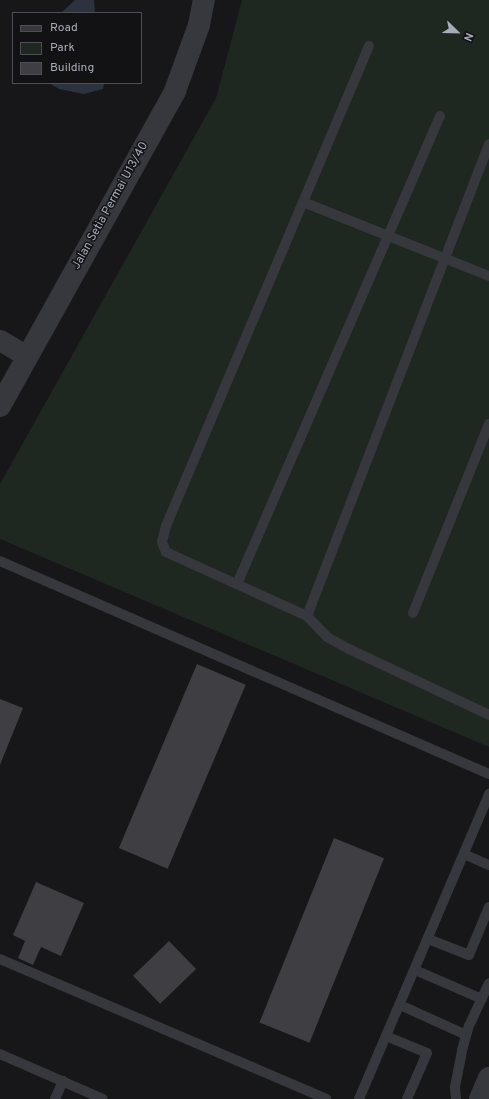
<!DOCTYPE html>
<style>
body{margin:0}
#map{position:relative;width:489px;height:1099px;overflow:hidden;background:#171619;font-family:Overpass,sans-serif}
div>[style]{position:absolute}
.green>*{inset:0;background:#1e2720}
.water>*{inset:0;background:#2c333e}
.building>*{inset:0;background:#3e3e43;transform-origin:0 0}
.service>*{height:10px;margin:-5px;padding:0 5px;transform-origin:5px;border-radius:5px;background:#37373e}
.minor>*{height:21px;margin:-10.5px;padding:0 10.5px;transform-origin:10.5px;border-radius:10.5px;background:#37373e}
.tertiary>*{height:22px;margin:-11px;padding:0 11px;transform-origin:11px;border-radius:11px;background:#37373e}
span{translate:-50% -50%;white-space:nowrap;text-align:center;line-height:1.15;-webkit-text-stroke:3px #121114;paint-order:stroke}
.street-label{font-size:12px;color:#a8abb9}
.legend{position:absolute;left:12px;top:12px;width:130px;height:72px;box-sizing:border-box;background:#121114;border:1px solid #4e4f56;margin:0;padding:5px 7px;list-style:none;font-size:12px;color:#a8abb9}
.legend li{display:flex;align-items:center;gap:8px;height:20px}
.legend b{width:20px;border:1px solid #4e4f56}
.north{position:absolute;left:437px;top:12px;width:40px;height:40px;-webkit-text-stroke:3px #121114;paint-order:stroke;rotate:113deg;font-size:11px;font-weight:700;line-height:16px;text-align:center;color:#a8abb9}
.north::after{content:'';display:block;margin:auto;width:14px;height:18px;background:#a8abb9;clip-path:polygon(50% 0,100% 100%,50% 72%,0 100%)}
</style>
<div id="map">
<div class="green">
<i style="clip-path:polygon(242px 0,489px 0,489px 747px,0 539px,0 484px,216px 98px)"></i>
</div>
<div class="water">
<i style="clip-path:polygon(75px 0,94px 0,95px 13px,61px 13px)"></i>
<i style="clip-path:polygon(49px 83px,104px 83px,103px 89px,84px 94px,59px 89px)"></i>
</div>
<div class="building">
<i style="left:197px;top:664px;width:53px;height:200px;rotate:23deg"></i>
<i style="clip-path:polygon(0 699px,23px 708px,0 765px)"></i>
<i style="left:334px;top:838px;width:54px;height:199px;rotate:22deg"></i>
<i style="clip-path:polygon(36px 882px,84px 903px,61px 956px,41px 947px,33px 965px,18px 958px,25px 941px,13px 935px)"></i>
<i style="left:169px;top:941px;width:39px;height:50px;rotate:46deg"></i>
</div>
<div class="service">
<i style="left:489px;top:144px;width:506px;rotate:111.09deg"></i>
<i style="left:307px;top:616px;width:29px;rotate:46deg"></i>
<i style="left:327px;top:637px;width:25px;rotate:29deg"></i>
<i style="left:349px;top:649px;width:155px;rotate:25.2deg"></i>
<i style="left:303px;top:202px;width:200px;rotate:21.7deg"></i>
<i style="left:0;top:561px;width:533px;rotate:23.54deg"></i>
<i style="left:237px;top:584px;width:510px;rotate:-66.55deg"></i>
<i style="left:413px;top:613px;width:204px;rotate:-68.1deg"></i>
<i style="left:307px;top:616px;width:155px;rotate:-155.6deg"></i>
<i style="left:166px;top:552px;width:11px;rotate:-112deg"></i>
<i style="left:162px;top:542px;width:16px;rotate:-76deg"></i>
<i style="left:166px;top:526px;width:521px;rotate:-67.08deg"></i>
<i style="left:464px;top:854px;width:27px;rotate:24deg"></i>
<i style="left:428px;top:939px;width:44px;rotate:21.3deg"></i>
<i style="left:469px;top:955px;width:52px;rotate:-67.4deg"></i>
<i style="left:0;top:959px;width:355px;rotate:23.2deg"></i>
<i style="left:415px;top:970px;width:73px;rotate:23.4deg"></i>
<i style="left:400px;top:1005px;width:72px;rotate:24.4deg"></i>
<i style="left:386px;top:1036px;width:44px;rotate:22.5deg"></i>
<i style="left:427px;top:1053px;width:50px;rotate:113.5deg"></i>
<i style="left:0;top:1054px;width:112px;rotate:23.6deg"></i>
<i style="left:55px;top:1099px;width:20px;rotate:-66deg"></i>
<i style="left:359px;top:1099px;width:332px;rotate:-66.9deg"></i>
<i style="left:456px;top:1099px;width:12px;rotate:-95deg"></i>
<i style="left:455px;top:1087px;width:38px;rotate:-79deg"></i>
<i style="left:462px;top:1050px;width:25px;rotate:-74deg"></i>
<i style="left:469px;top:1026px;width:47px;rotate:-65.1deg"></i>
</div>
<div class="minor">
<i style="left:0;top:340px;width:31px;rotate:31deg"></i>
</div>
<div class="tertiary">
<i style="left:0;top:406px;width:360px;rotate:-60.9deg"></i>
<i style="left:175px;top:91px;width:70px;rotate:-70deg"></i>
<i style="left:199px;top:25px;width:25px;rotate:-79deg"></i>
<i style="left:480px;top:1099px;width:23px;rotate:-67deg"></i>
</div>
<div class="street-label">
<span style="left:111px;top:206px;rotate:-61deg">Jalan Setia Permai U13/40</span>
</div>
<ul class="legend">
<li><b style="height:5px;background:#37373e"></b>Road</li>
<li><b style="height:11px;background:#1e2720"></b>Park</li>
<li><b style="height:11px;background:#3e3e43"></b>Building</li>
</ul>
<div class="north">N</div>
</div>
